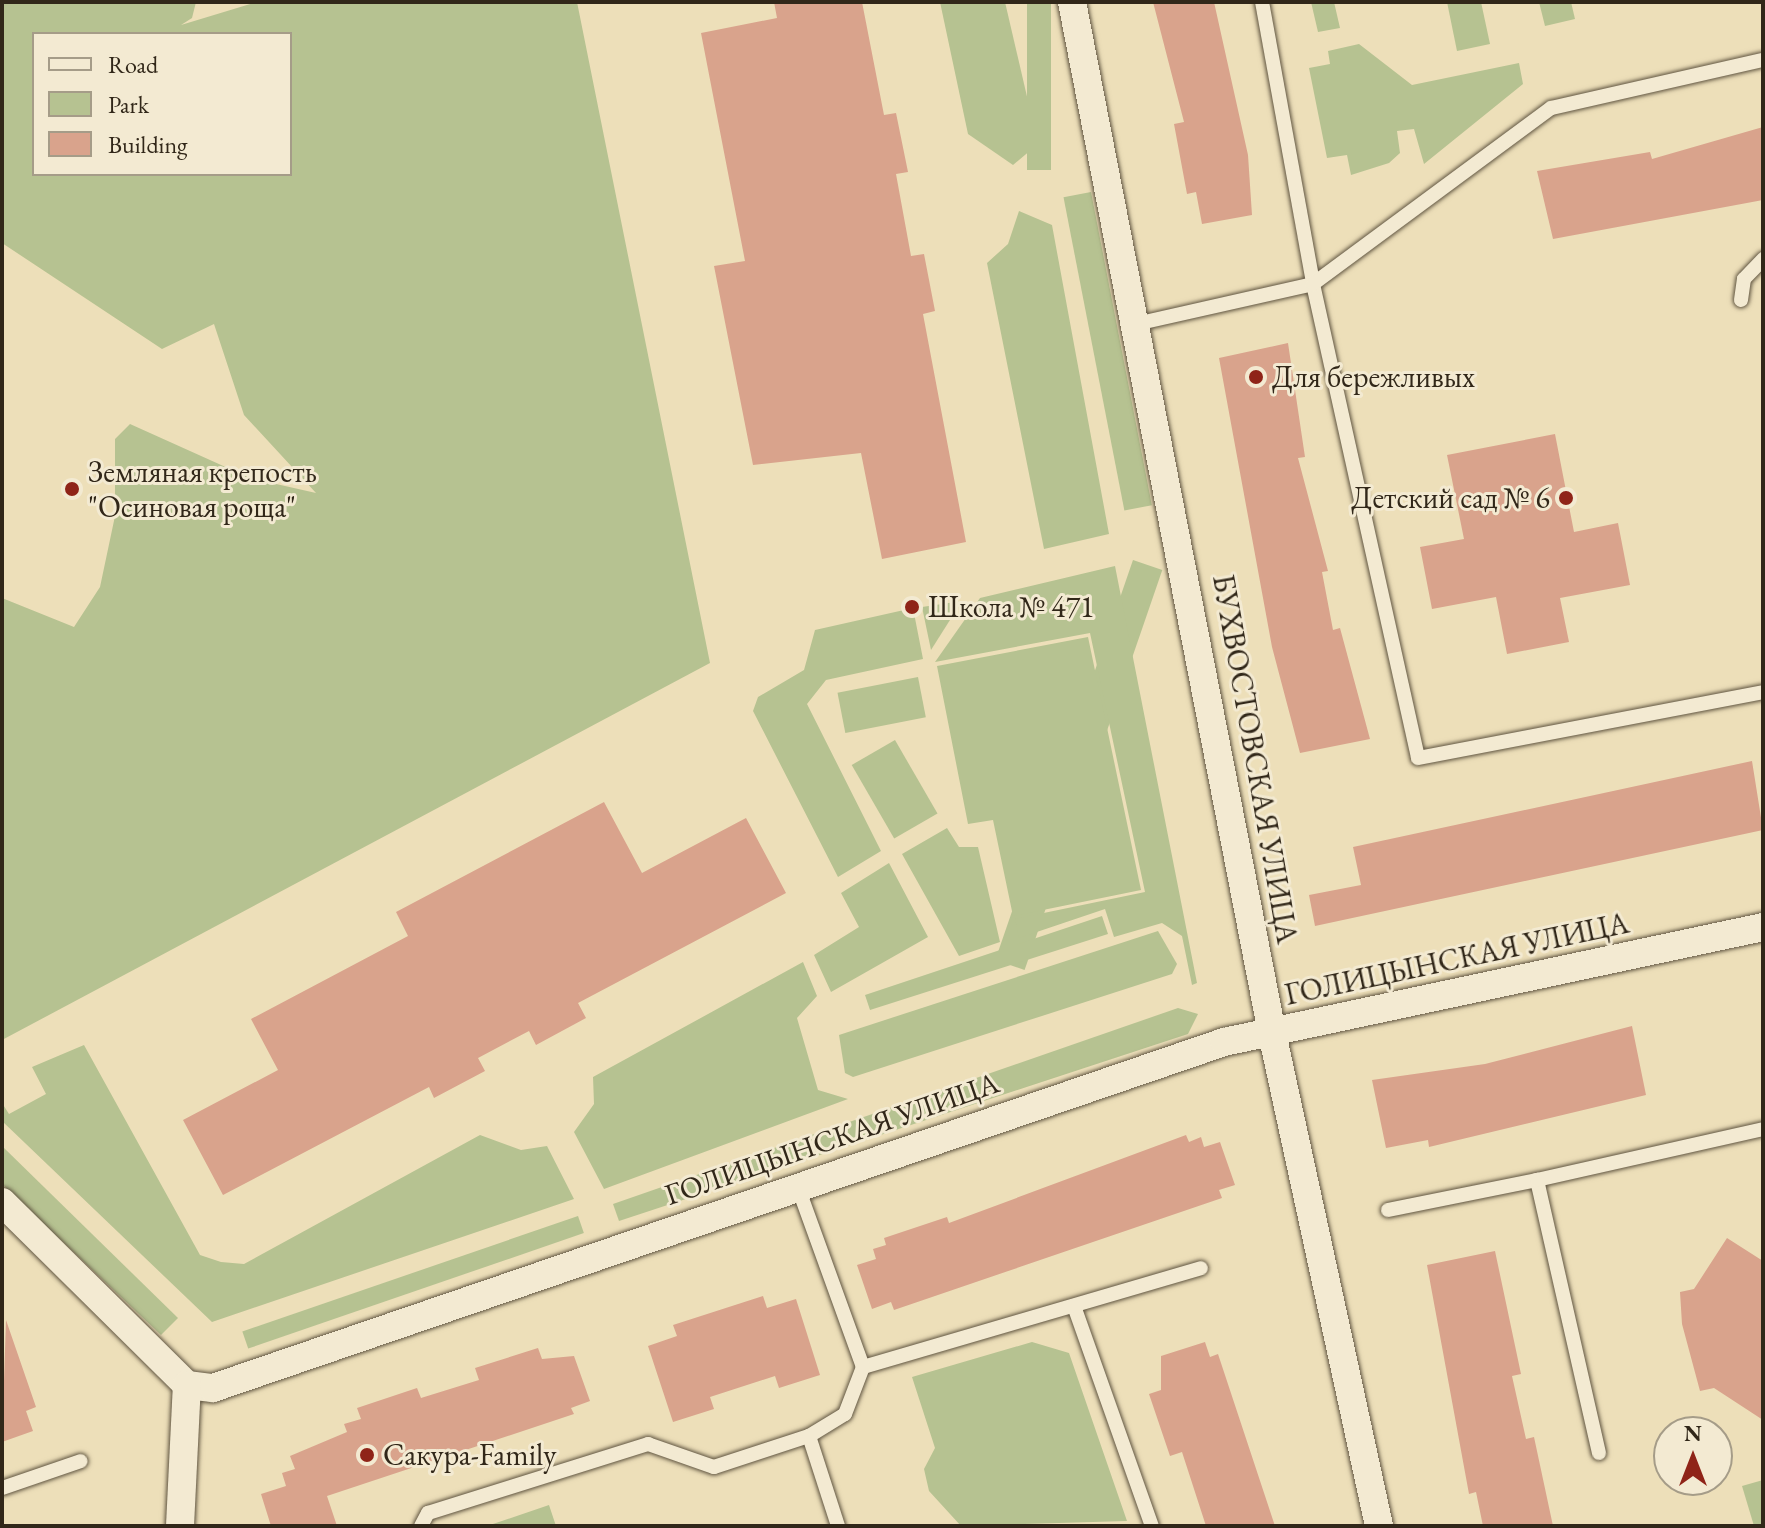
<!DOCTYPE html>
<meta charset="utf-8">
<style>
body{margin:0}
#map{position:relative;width:1765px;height:1528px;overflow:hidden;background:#eddfb9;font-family:"EB Garamond",serif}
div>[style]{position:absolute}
.green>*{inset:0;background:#b6c291;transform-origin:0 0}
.building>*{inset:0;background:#d9a38c}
.roads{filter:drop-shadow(0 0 2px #605541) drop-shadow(0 0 2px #605541)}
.lane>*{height:14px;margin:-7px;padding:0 7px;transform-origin:7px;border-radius:7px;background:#f3ead2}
.street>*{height:28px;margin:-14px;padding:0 14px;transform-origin:14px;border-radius:14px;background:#f3ead2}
.dots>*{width:22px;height:22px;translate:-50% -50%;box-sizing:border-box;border:4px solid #f3ead2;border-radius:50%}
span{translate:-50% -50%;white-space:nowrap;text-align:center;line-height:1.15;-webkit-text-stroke:6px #f3ead2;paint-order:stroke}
.poi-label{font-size:30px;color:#312719}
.left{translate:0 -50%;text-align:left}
.right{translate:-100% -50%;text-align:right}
.street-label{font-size:30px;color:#312719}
.frame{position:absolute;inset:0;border:4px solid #312719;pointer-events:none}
.legend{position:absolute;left:32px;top:32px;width:260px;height:144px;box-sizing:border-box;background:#f3ead2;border:2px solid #a59c88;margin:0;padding:10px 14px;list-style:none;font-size:24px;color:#312719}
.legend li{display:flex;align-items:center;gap:16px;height:40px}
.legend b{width:40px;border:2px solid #a59c88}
.north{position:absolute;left:1653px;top:1416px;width:80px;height:80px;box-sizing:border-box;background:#f3ead2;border:2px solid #a59c88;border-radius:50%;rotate:0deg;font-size:22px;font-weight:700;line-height:32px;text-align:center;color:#312719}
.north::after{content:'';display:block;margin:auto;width:28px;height:36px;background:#8f2418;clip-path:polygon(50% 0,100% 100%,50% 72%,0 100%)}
</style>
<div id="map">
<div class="green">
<i style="clip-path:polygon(evenodd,2px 2px,196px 2px,192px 18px,181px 25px,257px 2px,577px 2px,710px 663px,2px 1040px,2px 598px,74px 627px,100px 587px,115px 516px,115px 439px,130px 424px,250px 478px,316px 493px,244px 415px,214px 324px,162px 349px,2px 243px,2px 2px,34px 34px,290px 34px,290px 174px,34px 174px,34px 34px)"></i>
<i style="clip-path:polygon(940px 2px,1005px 2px,1038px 144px,1013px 165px,968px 134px)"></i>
<i style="left:1027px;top:2px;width:24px;height:168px"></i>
<i style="clip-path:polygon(1311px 2px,1334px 2px,1340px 28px,1318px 32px)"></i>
<i style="clip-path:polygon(1447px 2px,1481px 2px,1490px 44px,1457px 51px)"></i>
<i style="clip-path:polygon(1539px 2px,1571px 2px,1575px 19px,1545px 26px)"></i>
<i style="clip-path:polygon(1359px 44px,1412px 85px,1519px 63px,1523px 84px,1424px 164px,1414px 129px,1397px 131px,1400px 153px,1389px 163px,1351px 175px,1347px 155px,1327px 158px,1309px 68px,1330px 64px,1328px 51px)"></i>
<i style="left:1091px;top:192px;width:319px;height:28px;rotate:79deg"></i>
<i style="clip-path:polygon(1019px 211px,1052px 225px,1109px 534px,1044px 549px,987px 263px,1008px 244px)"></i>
<i style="left:1133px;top:560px;width:31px;height:423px;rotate:19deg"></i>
<i style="clip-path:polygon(1115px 566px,1197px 983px,1192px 985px,1182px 936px,1162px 923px,1114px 937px,1105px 909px,1019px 938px,1015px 919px,1145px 892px,1090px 633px,935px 662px,980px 598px)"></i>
<i style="clip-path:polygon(962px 601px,931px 650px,922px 607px)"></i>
<i style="clip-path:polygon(913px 608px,923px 659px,826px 680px,807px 704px,881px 851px,838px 877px,753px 711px,758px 697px,804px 670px,815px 630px)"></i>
<i style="clip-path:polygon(1088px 637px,1141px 890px,1013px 916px,993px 820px,968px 824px,937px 666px)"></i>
<i style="left:918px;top:677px;width:41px;height:82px;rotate:79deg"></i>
<i style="left:895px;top:740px;width:85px;height:50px;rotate:60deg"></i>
<i style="clip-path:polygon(947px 828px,959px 847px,978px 847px,1000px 942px,959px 956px,902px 854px)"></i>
<i style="clip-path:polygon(889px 863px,928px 937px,831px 992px,814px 955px,859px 927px,841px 893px)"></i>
<i style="clip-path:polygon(1102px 916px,1108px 934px,870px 1010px,865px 995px)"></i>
<i style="clip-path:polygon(1158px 931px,1177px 964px,1172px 974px,853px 1077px,845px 1073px,839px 1035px)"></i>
<i style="clip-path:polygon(803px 962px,817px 996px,797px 1018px,818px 1090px,848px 1099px,604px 1189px,574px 1132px,594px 1104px,593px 1077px)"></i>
<i style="clip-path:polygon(1178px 1008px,1198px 1014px,1188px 1034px,619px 1221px,613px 1204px)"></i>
<i style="clip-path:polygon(84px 1045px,200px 1255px,221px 1262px,244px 1264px,480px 1135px,521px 1150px,547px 1146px,574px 1199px,212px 1322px,2px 1121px,2px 1103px,9px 1114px,46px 1094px,32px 1067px)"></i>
<i style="clip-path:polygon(2px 1146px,178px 1318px,161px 1335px,2px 1184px)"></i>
<i style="left:578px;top:1216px;width:18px;height:355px;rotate:71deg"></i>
<i style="clip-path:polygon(1032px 1342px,1069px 1353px,1127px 1521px,961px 1526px,929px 1491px,924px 1469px,935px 1448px,912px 1377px)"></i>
<i style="clip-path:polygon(1763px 1480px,1763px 1526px,1754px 1526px,1742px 1486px)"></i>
<i style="clip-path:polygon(549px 1505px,556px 1526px,487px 1526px)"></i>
</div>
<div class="building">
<i style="clip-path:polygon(774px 2px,862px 2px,884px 115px,896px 113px,908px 172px,896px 174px,911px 256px,924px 254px,935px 311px,923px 314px,966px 542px,882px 559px,861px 453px,753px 465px,714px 266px,745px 261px,701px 33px,777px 18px)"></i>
<i style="clip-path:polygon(1153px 2px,1214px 2px,1248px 155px,1252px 215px,1202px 224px,1196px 192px,1187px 194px,1174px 124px,1184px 122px)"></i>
<i style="clip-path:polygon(1763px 127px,1763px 200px,1553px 239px,1537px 171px,1650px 152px,1652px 159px)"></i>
<i style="clip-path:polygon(1288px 343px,1305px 457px,1298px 458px,1328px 571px,1322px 572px,1333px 630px,1340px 628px,1370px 739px,1300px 753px,1272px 647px,1219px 358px)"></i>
<i style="clip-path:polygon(1555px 434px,1574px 532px,1618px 523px,1630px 585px,1560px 598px,1569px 642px,1507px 654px,1496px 597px,1432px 609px,1420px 547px,1464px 539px,1447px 455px)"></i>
<i style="clip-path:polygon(1752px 761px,1763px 830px,1315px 926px,1309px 895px,1361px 885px,1353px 847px)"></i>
<i style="clip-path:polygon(604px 802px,642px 873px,746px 818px,786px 893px,578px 1003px,586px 1018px,536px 1045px,529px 1031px,478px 1058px,485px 1071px,434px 1098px,429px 1087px,223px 1195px,183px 1120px,278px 1070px,251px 1019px,408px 936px,396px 912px)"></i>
<i style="clip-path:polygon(1632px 1026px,1646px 1095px,1429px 1147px,1428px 1140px,1386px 1148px,1372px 1080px,1485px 1064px)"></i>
<i style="clip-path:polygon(1186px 1135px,1189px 1142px,1201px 1137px,1204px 1147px,1220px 1142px,1235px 1185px,1219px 1190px,1222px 1198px,894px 1310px,891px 1302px,872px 1309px,857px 1265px,876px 1259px,873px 1249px,886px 1245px,884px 1238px,947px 1217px,949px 1223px)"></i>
<i style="clip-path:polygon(1727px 1238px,1763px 1261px,1763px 1420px,1714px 1388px,1700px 1391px,1682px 1324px,1680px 1292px,1694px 1289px)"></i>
<i style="clip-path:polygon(1495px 1251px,1521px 1374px,1512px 1376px,1526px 1439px,1534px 1437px,1553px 1526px,1483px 1526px,1476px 1492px,1469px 1494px,1427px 1265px)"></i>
<i style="clip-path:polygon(763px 1296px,767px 1308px,796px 1299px,820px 1375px,779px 1388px,775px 1376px,710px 1397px,714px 1409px,673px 1422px,648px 1346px,677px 1336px,673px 1325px)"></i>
<i style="clip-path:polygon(6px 1320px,36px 1407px,26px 1411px,33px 1431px,2px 1442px)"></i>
<i style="clip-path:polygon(1205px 1342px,1210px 1357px,1218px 1354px,1275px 1526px,1206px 1526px,1182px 1452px,1170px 1456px,1149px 1394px,1161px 1390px,1161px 1356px)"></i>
<i style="clip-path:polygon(538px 1348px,542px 1359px,574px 1356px,590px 1401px,571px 1408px,574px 1414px,327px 1496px,337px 1526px,271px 1526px,261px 1494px,286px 1486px,282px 1473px,295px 1469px,290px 1456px,347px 1432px,344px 1424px,361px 1419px,357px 1408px,417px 1388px,421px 1398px,479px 1380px,475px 1368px)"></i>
</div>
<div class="roads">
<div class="lane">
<i style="left:1262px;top:2px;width:287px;rotate:79.7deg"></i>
<i style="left:1313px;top:284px;width:485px;rotate:77.5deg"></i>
<i style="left:1418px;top:758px;width:351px;rotate:-10.8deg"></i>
<i style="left:1741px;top:300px;width:21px;rotate:-82deg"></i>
<i style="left:1744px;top:279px;width:28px;rotate:-46deg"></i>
<i style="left:1136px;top:324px;width:181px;rotate:-12.7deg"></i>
<i style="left:1313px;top:284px;width:296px;rotate:-36.5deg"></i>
<i style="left:1551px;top:108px;width:217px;rotate:-12.8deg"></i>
<i style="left:1388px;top:1210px;width:152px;rotate:-11.4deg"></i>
<i style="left:1074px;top:1306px;width:233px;rotate:70.5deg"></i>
<i style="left:863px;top:1367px;width:352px;rotate:-16.3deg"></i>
<i style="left:809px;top:1436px;width:95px;rotate:72.1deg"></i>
<i style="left:1599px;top:1453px;width:280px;rotate:-102.8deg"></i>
<i style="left:1537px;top:1180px;width:232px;rotate:-12.7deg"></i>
<i style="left:2px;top:1488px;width:83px;rotate:-18.9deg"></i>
<i style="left:421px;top:1526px;width:15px;rotate:-62deg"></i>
<i style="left:428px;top:1513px;width:231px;rotate:-17.4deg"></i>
<i style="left:648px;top:1444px;width:70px;rotate:19.2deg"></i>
<i style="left:714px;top:1467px;width:100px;rotate:-18.1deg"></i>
<i style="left:809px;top:1436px;width:42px;rotate:-31.4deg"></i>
<i style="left:845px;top:1414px;width:50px;rotate:-69deg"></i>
<i style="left:863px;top:1367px;width:191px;rotate:-109.9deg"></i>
</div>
<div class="street">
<i style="left:1072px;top:2px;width:1050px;rotate:79.02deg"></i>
<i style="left:1272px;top:1033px;width:504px;rotate:77.75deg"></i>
<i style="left:2px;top:1202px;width:260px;rotate:44.7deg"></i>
<i style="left:187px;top:1385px;width:26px;rotate:7deg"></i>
<i style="left:213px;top:1388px;width:1069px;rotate:-18.89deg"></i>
<i style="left:1224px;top:1042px;width:551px;rotate:-12.04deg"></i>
<i style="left:180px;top:1526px;width:141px;rotate:-87.2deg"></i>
</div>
</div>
<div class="dots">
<i style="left:1256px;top:377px;background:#8f2418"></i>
<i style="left:72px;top:489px;background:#8f2418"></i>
<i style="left:1566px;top:498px;background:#8f2418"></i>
<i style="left:912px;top:607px;background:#8f2418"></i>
<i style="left:367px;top:1455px;background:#8f2418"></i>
</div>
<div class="poi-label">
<span class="left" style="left:1272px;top:377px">Для бережливых</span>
<span class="left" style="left:88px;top:489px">Земляная крепость<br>"Осиновая роща"</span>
<span class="right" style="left:1550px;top:498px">Детский сад № 6</span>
<span class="left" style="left:928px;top:607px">Школа № 471</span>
<span class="left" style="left:383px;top:1455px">Сакура-Family</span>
</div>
<div class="street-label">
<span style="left:1255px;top:759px;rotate:80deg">БУХВОСТОВСКАЯ УЛИЦА</span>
<span style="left:1457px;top:959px;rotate:-12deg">ГОЛИЦЫНСКАЯ УЛИЦА</span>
<span style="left:832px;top:1139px;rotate:-19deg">ГОЛИЦЫНСКАЯ УЛИЦА</span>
</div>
<div class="frame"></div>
<ul class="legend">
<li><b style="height:10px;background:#f3ead2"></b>Road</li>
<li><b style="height:22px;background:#b6c291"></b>Park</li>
<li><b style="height:22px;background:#d9a38c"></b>Building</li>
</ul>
<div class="north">N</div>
</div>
